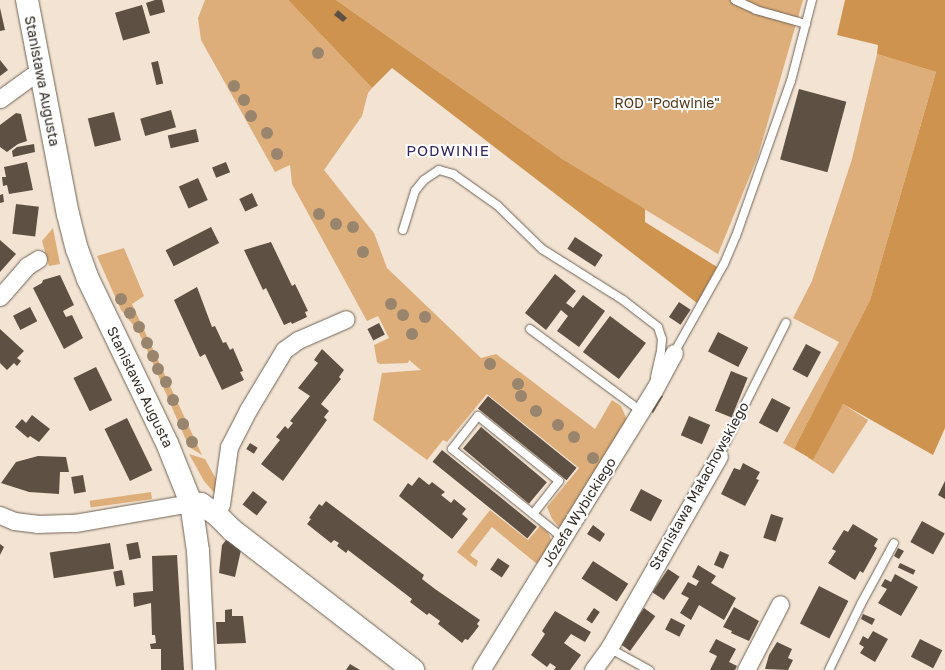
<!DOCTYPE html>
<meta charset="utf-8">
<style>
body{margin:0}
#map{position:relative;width:945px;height:670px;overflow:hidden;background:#f2e3d3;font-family:"Golos Text",sans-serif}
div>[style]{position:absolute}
.green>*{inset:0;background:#ddae79;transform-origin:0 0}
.forest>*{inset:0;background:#ce944f}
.building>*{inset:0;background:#5e5144;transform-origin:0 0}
.roads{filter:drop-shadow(0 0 1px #706355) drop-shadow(0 0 1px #706355)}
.lane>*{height:8px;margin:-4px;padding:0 4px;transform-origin:4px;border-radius:4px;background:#fff}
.street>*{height:17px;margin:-8.5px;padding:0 8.5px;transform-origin:8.5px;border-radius:8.5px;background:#fff}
.secondary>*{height:22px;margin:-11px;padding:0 11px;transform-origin:11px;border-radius:11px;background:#fff}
.trees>*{width:12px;height:12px;margin:-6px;border-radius:50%;background:#99846d}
span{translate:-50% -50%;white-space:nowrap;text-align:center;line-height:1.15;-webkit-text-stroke:4px #fff;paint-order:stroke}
.street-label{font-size:14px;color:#322c26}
.park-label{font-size:14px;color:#503719}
.neighbourhood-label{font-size:15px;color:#332661;letter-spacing:1px}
</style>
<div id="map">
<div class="green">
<i style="clip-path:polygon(205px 0,288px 0,372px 88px,368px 93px,362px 116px,324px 170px,374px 233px,387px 268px,481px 358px,496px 354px,595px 429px,612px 400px,621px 406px,627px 420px,564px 527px,558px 526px,552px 519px,547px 507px,579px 468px,487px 394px,447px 442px,443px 440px,427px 460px,373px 420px,382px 373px,421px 370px,409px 360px,408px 363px,380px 364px,377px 362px,374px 345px,389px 338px,378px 316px,367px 321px,292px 184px,290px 165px,275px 172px,201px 40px,198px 18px)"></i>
<i style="clip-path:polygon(336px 0,803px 0,758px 156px,718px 254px,564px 160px)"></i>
<i style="clip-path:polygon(877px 54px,936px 72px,870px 300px,794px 449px,783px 443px,839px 342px,793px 318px,812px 281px,852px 159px)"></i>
<i style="clip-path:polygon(53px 228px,60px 264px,49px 266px,42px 241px)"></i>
<i style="clip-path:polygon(124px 248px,144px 296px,132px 304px,202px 455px,189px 447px,148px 352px,138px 331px,121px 310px,97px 256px)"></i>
<i style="left:843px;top:404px;width:30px;height:64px;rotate:33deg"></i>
<i style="clip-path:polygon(189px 454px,205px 459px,216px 479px,217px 496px,204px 481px)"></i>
<i style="left:151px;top:492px;width:7px;height:62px;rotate:82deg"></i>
<i style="clip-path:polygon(490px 510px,528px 540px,540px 526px,548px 532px,553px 544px,537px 564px,492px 527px,470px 555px,478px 561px,476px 567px,457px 552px)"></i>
</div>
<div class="forest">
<i style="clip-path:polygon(288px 0,336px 0,564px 160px,645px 209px,645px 222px,717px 267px,697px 303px,392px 68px,372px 88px)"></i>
<i style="clip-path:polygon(845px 0,945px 0,945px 428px,933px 455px,843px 404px,813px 460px,794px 449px,870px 300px,936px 72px,877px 54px,878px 45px,837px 35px)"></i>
</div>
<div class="building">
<i style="clip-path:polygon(155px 0,162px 0,165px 12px,150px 16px,146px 3px)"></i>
<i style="left:142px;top:5px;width:29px;height:28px;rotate:74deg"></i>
<i style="clip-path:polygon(0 8px,5px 30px,0 31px)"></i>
<i style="clip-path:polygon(338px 10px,347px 18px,343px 22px,334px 15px)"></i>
<i style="clip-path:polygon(0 60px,8px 70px,0 76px)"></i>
<i style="left:158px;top:61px;width:23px;height:7px;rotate:77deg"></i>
<i style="left:799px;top:89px;width:49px;height:73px;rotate:15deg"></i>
<i style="left:171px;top:110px;width:18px;height:32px;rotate:74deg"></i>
<i style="left:114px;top:112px;width:29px;height:27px;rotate:76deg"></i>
<i style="clip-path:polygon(16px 113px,21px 114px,27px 141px,18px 144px,7px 152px,0 147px,0 125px)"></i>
<i style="left:196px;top:129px;width:13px;height:29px;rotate:77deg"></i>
<i style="clip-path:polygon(34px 144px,35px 152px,13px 157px,12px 151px,17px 147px)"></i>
<i style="clip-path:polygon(27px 162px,33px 190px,9px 194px,7px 185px,3px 186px,2px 177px,6px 177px,4px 167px)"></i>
<i style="left:226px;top:162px;width:11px;height:15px;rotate:68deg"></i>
<i style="left:198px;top:178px;width:24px;height:21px;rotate:66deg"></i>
<i style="left:252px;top:193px;width:14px;height:14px;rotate:65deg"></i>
<i style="clip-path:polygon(3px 194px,4px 202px,0 203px,0 195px)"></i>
<i style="left:16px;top:204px;width:23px;height:30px;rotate:7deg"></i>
<i style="left:211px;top:227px;width:18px;height:51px;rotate:63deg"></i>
<i style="left:575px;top:237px;width:33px;height:14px;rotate:33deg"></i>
<i style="clip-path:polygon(0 240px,16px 254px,0 272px)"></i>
<i style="clip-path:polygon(271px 242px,292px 286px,295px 284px,308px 311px,305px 312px,307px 317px,292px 324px,291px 322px,284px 325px,266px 288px,263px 290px,244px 250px)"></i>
<i style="clip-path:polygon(555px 274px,576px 291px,566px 303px,573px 308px,583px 295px,605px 311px,579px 347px,557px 331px,568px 316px,561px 310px,546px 330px,525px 313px)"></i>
<i style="clip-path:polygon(60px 275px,74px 305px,63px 311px,66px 317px,72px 315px,83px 338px,64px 349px,33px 288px,42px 283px,43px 280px)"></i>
<i style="clip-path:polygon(197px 287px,212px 327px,215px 326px,223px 343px,226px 342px,230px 350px,233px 348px,243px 371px,240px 372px,244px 380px,222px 390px,205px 354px,200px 357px,174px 300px)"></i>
<i style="left:679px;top:302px;width:14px;height:18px;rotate:34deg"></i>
<i style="left:30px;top:307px;width:16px;height:19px;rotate:63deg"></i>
<i style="left:610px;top:316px;width:45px;height:45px;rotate:37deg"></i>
<i style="left:379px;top:323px;width:13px;height:13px;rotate:63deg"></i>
<i style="clip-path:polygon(0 329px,24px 351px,17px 358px,21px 361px,17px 366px,14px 363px,7px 370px,0 363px)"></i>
<i style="left:718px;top:332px;width:34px;height:22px;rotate:27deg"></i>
<i style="left:806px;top:344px;width:17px;height:29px;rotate:28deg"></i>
<i style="clip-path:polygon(322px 349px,344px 370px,339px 377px,341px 379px,321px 404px,329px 411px,324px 417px,327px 420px,283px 481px,261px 464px,280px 440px,276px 437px,285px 426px,288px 429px,293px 423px,290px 421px,310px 396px,298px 388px,318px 363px,314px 360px)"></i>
<i style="left:96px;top:367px;width:37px;height:25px;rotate:64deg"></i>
<i style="left:731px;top:371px;width:18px;height:43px;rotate:22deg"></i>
<i style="clip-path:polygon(658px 394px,663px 396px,653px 413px,648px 409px)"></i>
<i style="left:488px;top:396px;width:114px;height:16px;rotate:39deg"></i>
<i style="left:772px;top:398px;width:21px;height:28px;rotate:28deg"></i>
<i style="clip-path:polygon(32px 415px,50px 429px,39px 442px,30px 436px,28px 438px,15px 427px,22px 419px,26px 423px)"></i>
<i style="left:689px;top:416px;width:23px;height:21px;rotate:23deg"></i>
<i style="left:127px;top:418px;width:58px;height:25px;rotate:64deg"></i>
<i style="left:481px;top:427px;width:86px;height:28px;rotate:40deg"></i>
<i style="left:250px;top:443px;width:9px;height:7px;rotate:32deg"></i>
<i style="left:442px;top:450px;width:122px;height:15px;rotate:39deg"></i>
<i style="clip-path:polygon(38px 456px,66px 457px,69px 472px,60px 472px,59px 494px,29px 492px,1px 483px,16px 462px)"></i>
<i style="clip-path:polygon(743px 463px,760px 472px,756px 479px,759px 480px,745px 506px,721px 494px,734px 468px,740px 470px)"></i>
<i style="left:83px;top:475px;width:17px;height:12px;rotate:80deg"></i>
<i style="clip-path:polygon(419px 477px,429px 485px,432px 482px,445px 492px,441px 495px,451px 503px,454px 499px,466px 509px,462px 514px,468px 519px,452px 539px,399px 496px,408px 483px,412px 486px)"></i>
<i style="clip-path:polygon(945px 481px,945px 499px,938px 495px)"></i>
<i style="left:641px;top:489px;width:24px;height:24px;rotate:28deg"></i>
<i style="left:253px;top:491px;width:18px;height:17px;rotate:38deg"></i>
<i style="clip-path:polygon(326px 501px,424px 575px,422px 579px,435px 589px,480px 620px,477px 624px,479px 626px,468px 640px,465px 639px,462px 643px,438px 624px,440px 621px,429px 613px,427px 615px,410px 602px,412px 599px,348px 550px,346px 553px,337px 546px,339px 543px,334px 540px,331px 543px,307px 524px,311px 519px,309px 518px,319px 504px,322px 506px)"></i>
<i style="left:771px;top:514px;width:13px;height:25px;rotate:18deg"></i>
<i style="left:922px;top:521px;width:26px;height:24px;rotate:29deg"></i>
<i style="clip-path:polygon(853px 524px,878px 539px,874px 546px,877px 548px,863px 573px,860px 571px,855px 580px,828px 563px,836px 551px,832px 549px,844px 530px,848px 532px)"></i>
<i style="clip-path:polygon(593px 525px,605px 534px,600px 542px,587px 534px)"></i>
<i style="clip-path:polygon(227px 539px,241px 550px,235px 577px,219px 573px,222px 545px)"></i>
<i style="left:138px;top:542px;width:16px;height:12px;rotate:79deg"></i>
<i style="left:110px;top:543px;width:26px;height:61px;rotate:81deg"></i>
<i style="clip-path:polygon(0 544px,4px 547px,0 555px)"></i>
<i style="clip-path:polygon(898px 548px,904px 551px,899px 559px,894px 556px)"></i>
<i style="left:720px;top:551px;width:10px;height:15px;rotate:24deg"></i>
<i style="clip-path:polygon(177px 555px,184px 670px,161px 670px,161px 649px,151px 649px,150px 644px,156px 643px,155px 635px,152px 635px,151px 603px,134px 607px,133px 593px,153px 591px,152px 556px)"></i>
<i style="left:498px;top:558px;width:14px;height:14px;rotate:34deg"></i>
<i style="left:593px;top:561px;width:42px;height:21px;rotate:33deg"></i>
<i style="left:900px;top:563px;width:17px;height:5px;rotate:25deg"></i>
<i style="clip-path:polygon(698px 565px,716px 576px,711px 583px,736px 598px,724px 620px,699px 605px,691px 620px,680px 613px,689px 598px,681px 594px,688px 582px,696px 586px,699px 581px,692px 577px)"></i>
<i style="left:668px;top:569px;width:14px;height:28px;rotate:34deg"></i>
<i style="left:122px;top:570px;width:15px;height:9px;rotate:79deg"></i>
<i style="clip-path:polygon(895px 574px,918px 587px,901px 616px,878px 603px,887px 589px,881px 586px,885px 579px,891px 582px)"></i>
<i style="left:819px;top:586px;width:33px;height:42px;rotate:27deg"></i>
<i style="clip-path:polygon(734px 607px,759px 621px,749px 641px,731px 633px,732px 631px,723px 627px)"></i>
<i style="left:594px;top:608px;width:7px;height:14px;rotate:34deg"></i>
<i style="left:644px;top:608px;width:14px;height:43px;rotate:36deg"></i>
<i style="clip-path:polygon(232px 609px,232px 616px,243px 616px,246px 643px,217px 644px,216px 622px,225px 622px,225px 610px)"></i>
<i style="clip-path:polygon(555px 611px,591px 632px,585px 642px,571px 634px,564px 643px,581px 655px,570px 670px,554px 670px,556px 667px,550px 663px,547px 667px,531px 655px,545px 634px,542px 631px)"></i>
<i style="clip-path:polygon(863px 614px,875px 619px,872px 625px,861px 619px)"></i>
<i style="left:671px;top:618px;width:16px;height:13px;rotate:27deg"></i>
<i style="clip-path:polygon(873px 631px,888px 639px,875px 662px,860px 653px,864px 647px,859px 644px,863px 636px,868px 639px)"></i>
<i style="clip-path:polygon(716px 639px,736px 649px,729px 662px,737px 666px,735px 670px,710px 670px,717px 656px,709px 652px)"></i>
<i style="left:920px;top:639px;width:25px;height:20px;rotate:27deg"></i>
<i style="clip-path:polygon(777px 642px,792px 649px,788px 658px,793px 660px,788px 670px,765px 669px,769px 655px)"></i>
<i style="clip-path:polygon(350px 664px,360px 670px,346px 670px)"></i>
</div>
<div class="roads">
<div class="lane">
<i style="left:735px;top:0;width:23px;rotate:25deg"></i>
<i style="left:756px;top:10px;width:52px;rotate:15.6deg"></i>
<i style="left:403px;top:230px;width:41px;rotate:-72.9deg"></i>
<i style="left:415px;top:191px;width:14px;rotate:-51deg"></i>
<i style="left:424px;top:180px;width:18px;rotate:-34deg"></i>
<i style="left:439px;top:170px;width:15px;rotate:16deg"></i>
<i style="left:453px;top:174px;width:55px;rotate:35.4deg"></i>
<i style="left:498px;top:206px;width:62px;rotate:44.3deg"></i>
<i style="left:542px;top:249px;width:96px;rotate:32.2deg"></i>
<i style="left:623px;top:300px;width:44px;rotate:37.6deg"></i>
<i style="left:658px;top:327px;width:13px;rotate:72deg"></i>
<i style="left:662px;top:339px;width:12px;rotate:95deg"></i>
<i style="left:661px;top:351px;width:26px;rotate:103deg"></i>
<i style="left:530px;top:329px;width:138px;rotate:36.5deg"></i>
<i style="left:674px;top:353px;width:102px;rotate:-60.7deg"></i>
<i style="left:724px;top:264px;width:30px;rotate:-67deg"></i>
<i style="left:736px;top:236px;width:164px;rotate:-70.5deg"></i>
<i style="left:791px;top:81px;width:84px;rotate:-75.5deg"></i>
<i style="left:719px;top:456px;width:149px;rotate:-63.3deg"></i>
<i style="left:533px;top:514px;width:42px;rotate:-51.8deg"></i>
<i style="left:559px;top:481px;width:104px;rotate:-141.3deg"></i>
<i style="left:478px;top:416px;width:42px;rotate:128.2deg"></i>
<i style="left:452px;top:449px;width:142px;rotate:38.7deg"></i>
<i style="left:609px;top:648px;width:46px;rotate:28.8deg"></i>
<i style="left:829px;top:670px;width:73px;rotate:-64.1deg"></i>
<i style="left:861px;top:604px;width:69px;rotate:-61.6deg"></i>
</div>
<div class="street">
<i style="left:0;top:99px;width:39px;rotate:-36deg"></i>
<i style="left:32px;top:76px;width:9px;rotate:-13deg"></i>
<i style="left:0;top:297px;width:41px;rotate:-48.9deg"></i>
<i style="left:27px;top:266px;width:13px;rotate:-32deg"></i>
<i style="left:216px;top:514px;width:11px;rotate:-63deg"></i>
<i style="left:221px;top:504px;width:58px;rotate:-82deg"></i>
<i style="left:229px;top:447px;width:42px;rotate:-62.8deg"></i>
<i style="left:248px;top:410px;width:70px;rotate:-59deg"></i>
<i style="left:284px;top:350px;width:17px;rotate:-36deg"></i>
<i style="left:298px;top:340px;width:52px;rotate:-23.6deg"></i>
<i style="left:0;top:515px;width:15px;rotate:23deg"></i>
<i style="left:14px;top:521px;width:23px;rotate:7deg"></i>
<i style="left:37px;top:524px;width:38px;rotate:-2deg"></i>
<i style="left:75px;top:523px;width:118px;rotate:-9.8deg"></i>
<i style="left:481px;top:670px;width:329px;rotate:-58.3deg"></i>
<i style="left:654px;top:390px;width:42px;rotate:-61.6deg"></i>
<i style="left:593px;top:670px;width:27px;rotate:-54deg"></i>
<i style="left:609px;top:648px;width:221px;rotate:-60.2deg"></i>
<i style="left:746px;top:670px;width:74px;rotate:-62.7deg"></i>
</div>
<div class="secondary">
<i style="left:27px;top:0;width:218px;rotate:79.2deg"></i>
<i style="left:68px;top:214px;width:36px;rotate:76deg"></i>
<i style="left:77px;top:249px;width:32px;rotate:70deg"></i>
<i style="left:88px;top:279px;width:182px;rotate:64.3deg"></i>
<i style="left:167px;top:443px;width:65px;rotate:68.2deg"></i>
<i style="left:191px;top:503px;width:49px;rotate:81.7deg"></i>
<i style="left:198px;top:551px;width:119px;rotate:87.1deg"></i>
<i style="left:191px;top:503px;width:10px;rotate:6deg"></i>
<i style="left:201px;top:504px;width:18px;rotate:34deg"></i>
<i style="left:216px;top:514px;width:23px;rotate:45deg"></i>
<i style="left:232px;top:530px;width:229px;rotate:37.7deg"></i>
</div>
</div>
<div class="trees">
<i style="left:318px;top:53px"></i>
<i style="left:234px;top:86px"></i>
<i style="left:244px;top:100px"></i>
<i style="left:251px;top:116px"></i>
<i style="left:267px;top:133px"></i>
<i style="left:277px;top:154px"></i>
<i style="left:319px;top:214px"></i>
<i style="left:336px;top:224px"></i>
<i style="left:353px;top:227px"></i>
<i style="left:363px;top:252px"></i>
<i style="left:121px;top:299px"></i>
<i style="left:391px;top:304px"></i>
<i style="left:130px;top:313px"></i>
<i style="left:403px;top:315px"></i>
<i style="left:425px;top:317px"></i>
<i style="left:139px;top:327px"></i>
<i style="left:412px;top:334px"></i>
<i style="left:147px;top:343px"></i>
<i style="left:153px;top:356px"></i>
<i style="left:490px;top:364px"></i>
<i style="left:158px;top:369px"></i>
<i style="left:166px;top:382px"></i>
<i style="left:518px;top:384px"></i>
<i style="left:521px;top:396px"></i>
<i style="left:173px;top:400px"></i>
<i style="left:536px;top:411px"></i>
<i style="left:183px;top:424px"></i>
<i style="left:558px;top:425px"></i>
<i style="left:574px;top:437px"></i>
<i style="left:192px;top:442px"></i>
<i style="left:593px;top:458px"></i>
</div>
<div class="street-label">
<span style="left:42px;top:81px;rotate:79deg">Stanisława Augusta</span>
<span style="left:140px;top:387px;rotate:64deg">Stanisława Augusta</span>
<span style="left:699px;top:486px;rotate:-61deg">Stanisława Małachowskiego</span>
<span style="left:579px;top:512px;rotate:-58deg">Józefa Wybickiego</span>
</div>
<div class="park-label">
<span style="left:667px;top:103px">ROD "Podwinie"</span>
</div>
<div class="neighbourhood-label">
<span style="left:448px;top:151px">PODWINIE</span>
</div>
</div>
